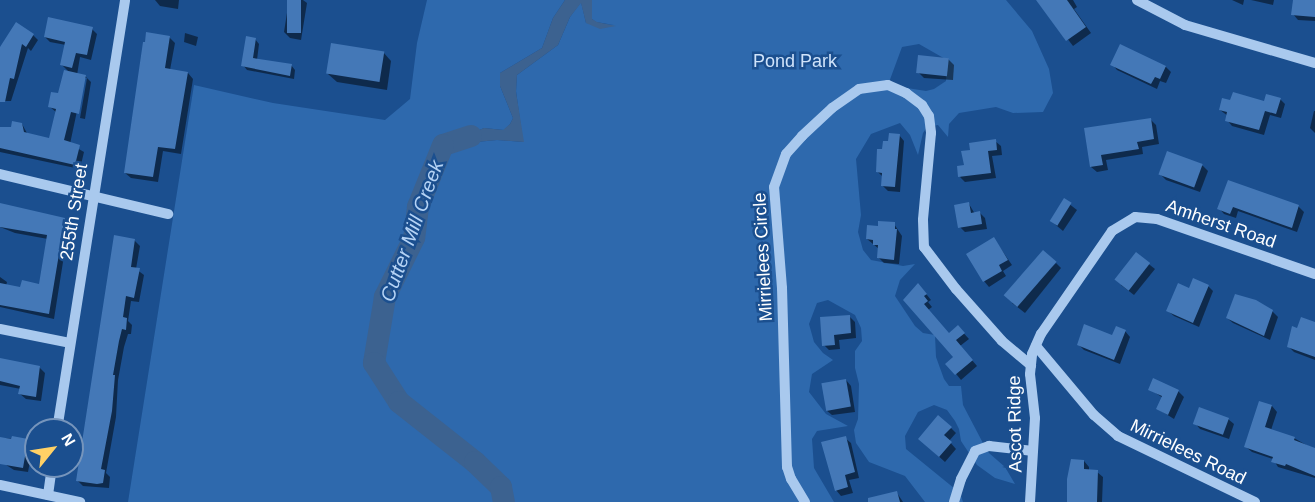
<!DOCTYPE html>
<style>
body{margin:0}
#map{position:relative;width:1315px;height:502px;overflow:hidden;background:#1b4f8f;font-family:Helvetica,sans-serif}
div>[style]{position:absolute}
.green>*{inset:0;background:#2e69ad}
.water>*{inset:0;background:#3c6290}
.shadow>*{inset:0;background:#0007}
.river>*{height:22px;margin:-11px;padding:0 11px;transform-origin:11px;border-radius:11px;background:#3c6290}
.building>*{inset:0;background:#4478b7;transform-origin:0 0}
.minor>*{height:10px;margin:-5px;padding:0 5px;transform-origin:5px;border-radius:5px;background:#a9c9ee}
span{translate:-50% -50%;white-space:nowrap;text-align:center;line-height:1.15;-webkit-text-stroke:5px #1b4f8f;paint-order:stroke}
.park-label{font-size:18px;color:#cfe3fa}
.street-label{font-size:18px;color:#fff}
.water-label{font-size:20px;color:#b5d3f5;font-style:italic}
.north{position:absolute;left:24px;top:418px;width:60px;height:60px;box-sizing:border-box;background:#1b4f8f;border:2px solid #7695bc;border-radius:50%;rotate:60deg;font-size:16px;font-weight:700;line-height:24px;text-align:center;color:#fff}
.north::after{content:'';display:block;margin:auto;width:21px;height:27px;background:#ffd166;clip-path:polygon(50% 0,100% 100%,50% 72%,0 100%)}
</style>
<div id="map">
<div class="green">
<i style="clip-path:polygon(evenodd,427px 0,565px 0,553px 18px,542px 48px,500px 73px,500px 86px,513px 118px,510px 124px,504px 130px,484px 128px,446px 145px,497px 140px,523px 142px,516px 91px,517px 75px,558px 45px,570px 17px,581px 2px,586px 23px,614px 25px,596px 22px,592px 19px,592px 0,1006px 0,1032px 31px,1049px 69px,1053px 93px,1043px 112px,1013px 113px,996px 107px,959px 113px,949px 124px,948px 137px,938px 125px,927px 127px,923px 133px,918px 155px,910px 135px,900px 123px,871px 134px,856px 159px,861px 215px,858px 232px,863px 250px,871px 260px,903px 266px,915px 264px,900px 280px,895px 296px,915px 326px,923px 333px,935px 335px,936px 357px,944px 379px,949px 386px,961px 386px,963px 405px,984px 445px,989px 453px,1005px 467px,1015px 484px,995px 478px,977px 465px,961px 441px,959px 429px,955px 421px,947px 410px,934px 405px,918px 412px,905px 436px,906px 449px,960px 493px,963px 502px,925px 502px,905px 476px,869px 462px,856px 443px,854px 430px,858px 419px,859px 384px,855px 368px,855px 351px,862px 341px,861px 328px,855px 315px,828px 300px,817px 303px,809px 324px,814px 342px,823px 353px,833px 360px,812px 374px,809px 392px,826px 414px,848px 426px,817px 431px,812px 439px,814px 468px,834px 502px,128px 502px,194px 85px,273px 103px,385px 120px,410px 99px,417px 43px,427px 0,919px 44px,947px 60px,946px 81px,934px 89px,926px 91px,888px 85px,902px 47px,919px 44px)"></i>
</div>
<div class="water">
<i style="clip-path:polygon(565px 0,592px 0,592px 19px,597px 22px,616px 26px,600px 29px,586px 23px,581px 3px,570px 17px,558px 45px,517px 75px,516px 92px,524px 142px,497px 140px,443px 145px,484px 128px,503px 130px,510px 124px,513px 118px,500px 86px,500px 73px,542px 48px,553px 18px)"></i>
</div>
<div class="shadow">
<i style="clip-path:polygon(155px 0,179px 0,178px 9px,160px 6px)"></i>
<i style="clip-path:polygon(289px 0,303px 0,307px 3px,301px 40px,290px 38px,284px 32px)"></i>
<i style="clip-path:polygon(1046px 0,1073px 0,1077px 7px,1074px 9px,1091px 33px,1073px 46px,1041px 4px)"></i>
<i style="clip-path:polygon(1232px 0,1244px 0,1243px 5px)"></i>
<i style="clip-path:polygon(1251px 0,1274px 0,1273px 5px)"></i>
<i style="clip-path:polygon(1294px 0,1315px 0,1315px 21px,1298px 20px,1293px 14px)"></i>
<i style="clip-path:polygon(92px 29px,97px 34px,91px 60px,80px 57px,77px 75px,85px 76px,91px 82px,85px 119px,80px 118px,87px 78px,84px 78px,70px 144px,84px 152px,80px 169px,0 152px,0 128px,7px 130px,22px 124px,28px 135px,50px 140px,56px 112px,50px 107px,59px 95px,70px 73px,62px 65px,66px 45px,50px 42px,45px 37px)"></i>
<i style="clip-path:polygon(185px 33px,198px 37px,196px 46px,184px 42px)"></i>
<i style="clip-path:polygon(33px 35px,38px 40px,31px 51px,28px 48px,11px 101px,0 101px,0 50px)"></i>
<i style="clip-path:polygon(169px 37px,175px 43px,170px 70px,188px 73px,193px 79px,181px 154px,163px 151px,158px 182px,131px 178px,125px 173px,146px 44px)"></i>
<i style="clip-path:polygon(255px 39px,259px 44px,257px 60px,291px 65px,295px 70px,294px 79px,247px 70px,243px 65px)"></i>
<i style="clip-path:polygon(1120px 46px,1166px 67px,1171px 72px,1166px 83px,1160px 81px,1157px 89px,1117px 70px,1112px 64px)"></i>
<i style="clip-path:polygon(383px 52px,391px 61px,387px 90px,337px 82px,328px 74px)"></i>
<i style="clip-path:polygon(948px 59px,954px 65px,953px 80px,924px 78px,918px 72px)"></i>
<i style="clip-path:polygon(1280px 99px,1285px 104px,1281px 118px,1270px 115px,1264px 135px,1232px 126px,1227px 120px,1228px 116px,1220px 110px)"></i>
<i style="clip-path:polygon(1314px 111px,1315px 111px,1315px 133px,1310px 128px)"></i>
<i style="clip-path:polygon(1151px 120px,1156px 125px,1159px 144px,1142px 147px,1143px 154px,1106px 160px,1108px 170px,1097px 172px,1091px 167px,1086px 129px)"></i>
<i style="clip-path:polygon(899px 135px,904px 141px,900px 192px,888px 191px,882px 185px,883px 177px,877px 171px,883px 151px)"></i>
<i style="clip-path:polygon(995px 141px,1001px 146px,1002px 155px,992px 156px,996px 178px,965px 182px,960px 177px)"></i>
<i style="clip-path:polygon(1168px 153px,1203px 166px,1208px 171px,1200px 192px,1166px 180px,1160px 174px)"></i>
<i style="clip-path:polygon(1229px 182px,1298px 206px,1304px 212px,1297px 232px,1238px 211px,1236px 218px,1224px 214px,1219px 208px)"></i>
<i style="clip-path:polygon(1064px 200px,1077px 210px,1063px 231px,1051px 221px)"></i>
<i style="clip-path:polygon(0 204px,64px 219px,69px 224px,54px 319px,0 307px,0 277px,7px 282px,6px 286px,22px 289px,40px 285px,48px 239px,15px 233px,0 227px)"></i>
<i style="clip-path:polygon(969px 204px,975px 214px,980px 213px,985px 218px,987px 229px,965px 232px,960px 227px)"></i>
<i style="clip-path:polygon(894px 224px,902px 236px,899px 264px,884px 263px,878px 257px,879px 249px,867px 239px,879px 228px)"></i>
<i style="clip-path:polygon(994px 239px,1012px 265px,1003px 271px,1006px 276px,989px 287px,984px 281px)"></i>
<i style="clip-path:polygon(134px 240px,140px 246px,136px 269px,144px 275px,139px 302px,131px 301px,128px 321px,132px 325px,131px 334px,128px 334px,124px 347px,118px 380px,116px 417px,106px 473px,110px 477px,109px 488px,83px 486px,77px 480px)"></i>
<i style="clip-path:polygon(1136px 254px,1155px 269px,1134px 295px,1121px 285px)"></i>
<i style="clip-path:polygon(1056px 263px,1061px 268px,1025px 313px,1012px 303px)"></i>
<i style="clip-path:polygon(1208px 286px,1213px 291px,1199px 327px,1174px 316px,1168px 311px,1190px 290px)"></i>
<i style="clip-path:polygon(923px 290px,931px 300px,928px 302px,932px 307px,928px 310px,949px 335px,958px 327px,969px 339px,960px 346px,977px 366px,961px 380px,948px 364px,955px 358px,905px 300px)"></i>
<i style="clip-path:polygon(1272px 311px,1278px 317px,1270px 340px,1233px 323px,1227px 318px)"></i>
<i style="clip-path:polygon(849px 316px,855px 322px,856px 338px,839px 340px,840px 349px,829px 350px,824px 345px)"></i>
<i style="clip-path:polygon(1315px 324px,1315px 360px,1294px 352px,1288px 346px,1298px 330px)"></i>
<i style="clip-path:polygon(1125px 331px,1130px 337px,1120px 364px,1084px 350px,1078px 344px,1113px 337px)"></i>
<i style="clip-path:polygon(0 359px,39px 367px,45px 373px,41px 401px,26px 399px,20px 394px,21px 389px,0 385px)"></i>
<i style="clip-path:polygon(846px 380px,851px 386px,855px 412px,832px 415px,826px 410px)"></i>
<i style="clip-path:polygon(1150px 389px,1178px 391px,1184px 397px,1174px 419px,1158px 409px,1163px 398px)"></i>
<i style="clip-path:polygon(1260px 403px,1272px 406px,1277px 412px,1271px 430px,1294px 438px,1315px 450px,1315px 478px,1278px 467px,1273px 459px,1252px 452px,1246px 447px)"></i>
<i style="clip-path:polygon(1228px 419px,1234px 424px,1229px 439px,1200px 429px,1195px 423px)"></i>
<i style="clip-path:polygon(951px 428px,956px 433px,949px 441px,956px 449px,945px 462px,925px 444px)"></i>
<i style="clip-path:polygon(0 438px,27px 440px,33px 445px,28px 472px,14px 470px,0 461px)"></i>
<i style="clip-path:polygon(845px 438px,851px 443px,859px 478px,849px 480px,853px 493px,841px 496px,836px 490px)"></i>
<i style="clip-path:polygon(1084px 461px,1089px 467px,1089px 471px,1097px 472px,1103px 477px,1102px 502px,1069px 502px)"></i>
<i style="clip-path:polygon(897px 493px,903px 502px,874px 502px)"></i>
</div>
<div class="river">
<i style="left:471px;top:136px;width:29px;rotate:162deg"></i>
<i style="left:443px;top:145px;width:67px;rotate:112deg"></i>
<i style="left:418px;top:207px;width:31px;rotate:97deg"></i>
<i style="left:414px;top:238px;width:66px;rotate:116.2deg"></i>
<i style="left:385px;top:297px;width:67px;rotate:99.5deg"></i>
<i style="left:374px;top:363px;width:46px;rotate:57.3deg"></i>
<i style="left:399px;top:402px;width:97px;rotate:38.3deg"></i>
<i style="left:475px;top:462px;width:36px;rotate:44deg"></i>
<i style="left:501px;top:487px;width:15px;rotate:79deg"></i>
</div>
<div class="building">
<i style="left:287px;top:0;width:14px;height:33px"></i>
<i style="clip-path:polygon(1036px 0,1067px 0,1086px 27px,1066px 41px)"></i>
<i style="clip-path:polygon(1293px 0,1315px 0,1315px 17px,1291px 15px)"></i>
<i style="clip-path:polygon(48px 17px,93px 27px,87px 55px,76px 53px,72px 68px,60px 65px,65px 42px,44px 37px)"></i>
<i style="clip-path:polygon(16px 22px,34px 34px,26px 47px,22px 44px,14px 79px,10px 78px,5px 102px,0 102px,0 47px)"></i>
<i style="clip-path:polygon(146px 32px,170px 36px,165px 68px,188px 72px,175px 149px,158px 147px,153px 177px,124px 173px,143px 42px,145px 42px)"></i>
<i style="clip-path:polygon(246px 36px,256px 38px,253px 58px,292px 64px,290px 76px,241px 66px)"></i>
<i style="left:331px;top:43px;width:54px;height:31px;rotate:9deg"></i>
<i style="clip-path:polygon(1120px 44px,1166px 66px,1160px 79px,1155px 77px,1151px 84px,1110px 65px)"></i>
<i style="left:918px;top:55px;width:31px;height:18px;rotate:6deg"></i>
<i style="clip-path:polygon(64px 70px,86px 75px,79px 114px,71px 112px,64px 140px,80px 145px,75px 165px,0 148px,0 127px,11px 127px,12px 121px,22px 123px,24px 132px,49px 138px,56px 109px,48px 107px,51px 92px,58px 93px)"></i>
<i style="clip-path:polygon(1233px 92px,1264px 101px,1266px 94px,1281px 98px,1276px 114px,1265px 111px,1259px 130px,1225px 121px,1227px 112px,1219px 110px,1222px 98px,1230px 100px)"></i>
<i style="clip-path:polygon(1151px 118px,1154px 139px,1137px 142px,1139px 149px,1101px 155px,1103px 165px,1090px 167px,1084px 128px)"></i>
<i style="clip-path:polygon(889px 133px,900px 134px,895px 187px,881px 186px,882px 173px,876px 172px,877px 149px,882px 149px,883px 141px,888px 141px)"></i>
<i style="clip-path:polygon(996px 139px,997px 150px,988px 151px,991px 173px,958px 177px,957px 166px,964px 165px,961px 151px,970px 150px,969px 143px)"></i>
<i style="left:1167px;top:151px;width:38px;height:25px;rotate:20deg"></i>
<i style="clip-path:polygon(1228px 180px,1299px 205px,1292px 228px,1233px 207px,1230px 214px,1217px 209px)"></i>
<i style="left:1064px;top:198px;width:9px;height:27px;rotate:32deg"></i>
<i style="clip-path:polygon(969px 202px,971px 213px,980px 211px,982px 224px,958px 228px,954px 205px)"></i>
<i style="clip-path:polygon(0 203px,65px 218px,49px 314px,0 305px,0 283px,20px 287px,22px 280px,39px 284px,47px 235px,0 227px)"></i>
<i style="clip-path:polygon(878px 221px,895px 222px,895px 229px,897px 229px,894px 260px,877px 258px,878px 245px,873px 245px,873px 240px,866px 239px,867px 225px,878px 226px)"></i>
<i style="clip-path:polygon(114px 235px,135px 239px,131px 267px,140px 268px,134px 298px,126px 296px,123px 317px,127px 318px,126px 330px,122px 329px,119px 341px,113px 375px,115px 375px,112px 411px,101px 469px,105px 470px,103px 483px,97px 484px,76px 481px)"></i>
<i style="clip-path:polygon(994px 237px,1008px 260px,999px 265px,1002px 271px,983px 282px,966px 254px)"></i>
<i style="left:1043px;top:250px;width:18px;height:60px;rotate:41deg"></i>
<i style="left:1136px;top:252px;width:18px;height:35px;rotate:38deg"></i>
<i style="clip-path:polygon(1193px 278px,1209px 285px,1193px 323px,1166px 311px,1178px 283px,1189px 288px)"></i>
<i style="clip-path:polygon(918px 283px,927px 294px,924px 296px,928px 301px,924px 304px,949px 333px,958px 325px,965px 333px,956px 340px,973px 360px,955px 375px,945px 364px,953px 357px,903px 300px)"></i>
<i style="clip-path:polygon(1235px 294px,1256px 300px,1273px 310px,1264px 336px,1226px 318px)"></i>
<i style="clip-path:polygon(850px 315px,851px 333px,834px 335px,835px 345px,822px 346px,820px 317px)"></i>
<i style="clip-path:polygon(1301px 317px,1315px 322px,1315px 357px,1287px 347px,1292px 326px,1297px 328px)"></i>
<i style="clip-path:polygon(1084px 324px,1112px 335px,1116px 326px,1126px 330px,1114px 360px,1077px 345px)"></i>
<i style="clip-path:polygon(0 358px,40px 366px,36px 397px,18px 394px,20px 386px,0 381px)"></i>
<i style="clip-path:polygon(1153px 378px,1179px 390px,1168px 415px,1156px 409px,1162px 396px,1148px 390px)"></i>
<i style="left:846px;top:379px;width:28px;height:25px;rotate:80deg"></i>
<i style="clip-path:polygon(1259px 401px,1272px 405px,1265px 427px,1295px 437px,1294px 440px,1315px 448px,1315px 476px,1286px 464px,1285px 466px,1271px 462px,1273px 457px,1244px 447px)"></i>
<i style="left:1199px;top:407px;width:32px;height:18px;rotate:20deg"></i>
<i style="clip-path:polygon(938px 415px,952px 427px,944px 435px,952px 442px,939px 457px,918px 439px)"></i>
<i style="clip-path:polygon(12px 436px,28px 439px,23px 468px,0 464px,0 437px,11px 439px)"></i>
<i style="clip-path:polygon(846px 436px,855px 472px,845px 475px,848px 487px,835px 491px,821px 442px)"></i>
<i style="clip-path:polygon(1071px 459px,1084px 460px,1084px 469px,1098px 470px,1097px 502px,1067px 502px,1067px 479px)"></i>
<i style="clip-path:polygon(897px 491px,900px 502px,868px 502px,868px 498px)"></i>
</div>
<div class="minor">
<i style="left:1137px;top:0;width:54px;rotate:27.5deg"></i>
<i style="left:1185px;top:25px;width:135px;rotate:16.3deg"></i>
<i style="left:0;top:174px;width:173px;rotate:13.4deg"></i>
<i style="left:0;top:329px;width:71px;rotate:11.3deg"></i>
<i style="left:1036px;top:346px;width:90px;rotate:50deg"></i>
<i style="left:1094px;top:415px;width:32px;rotate:41deg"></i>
<i style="left:1118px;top:436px;width:152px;rotate:25.7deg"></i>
<i style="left:57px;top:430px;width:435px;rotate:-81deg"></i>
<i style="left:0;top:485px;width:82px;rotate:12deg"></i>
<i style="left:48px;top:495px;width:29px;rotate:-82deg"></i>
<i style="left:805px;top:502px;width:27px;rotate:-121deg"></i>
<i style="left:791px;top:479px;width:13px;rotate:-108deg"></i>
<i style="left:787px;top:467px;width:179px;rotate:-91.6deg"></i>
<i style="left:782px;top:288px;width:101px;rotate:-94.5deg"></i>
<i style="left:774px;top:187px;width:35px;rotate:-70deg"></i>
<i style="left:786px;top:154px;width:24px;rotate:-48deg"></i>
<i style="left:802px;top:136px;width:41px;rotate:-43deg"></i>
<i style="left:832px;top:108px;width:33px;rotate:-35deg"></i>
<i style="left:859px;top:89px;width:29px;rotate:-8deg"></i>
<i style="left:888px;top:85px;width:20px;rotate:24deg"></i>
<i style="left:906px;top:93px;width:20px;rotate:37deg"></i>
<i style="left:922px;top:105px;width:13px;rotate:58deg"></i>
<i style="left:929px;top:116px;width:17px;rotate:83deg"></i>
<i style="left:931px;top:133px;width:87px;rotate:95.3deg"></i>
<i style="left:923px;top:220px;width:27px;rotate:88deg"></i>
<i style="left:924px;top:247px;width:53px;rotate:52.7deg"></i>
<i style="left:956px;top:289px;width:69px;rotate:48.5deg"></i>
<i style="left:1002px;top:341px;width:38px;rotate:40deg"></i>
<i style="left:954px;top:502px;width:24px;rotate:-73deg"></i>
<i style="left:961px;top:479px;width:31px;rotate:-63deg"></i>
<i style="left:975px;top:451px;width:15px;rotate:-20deg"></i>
<i style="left:989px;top:446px;width:44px;rotate:6.5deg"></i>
<i style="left:1030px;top:502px;width:84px;rotate:-86.6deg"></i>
<i style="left:1035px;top:418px;width:44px;rotate:-96.5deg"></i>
<i style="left:1030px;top:374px;width:20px;rotate:-84deg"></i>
<i style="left:1032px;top:354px;width:22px;rotate:-66deg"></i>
<i style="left:1041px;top:334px;width:125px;rotate:-55.4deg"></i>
<i style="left:1112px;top:231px;width:27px;rotate:-31deg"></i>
<i style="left:1135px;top:217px;width:22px;rotate:5deg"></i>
<i style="left:1157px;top:219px;width:167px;rotate:19.2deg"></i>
</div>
<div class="park-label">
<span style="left:795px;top:61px">Pond Park</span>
</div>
<div class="street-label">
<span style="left:74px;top:212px;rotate:-81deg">255th Street</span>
<span style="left:1221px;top:224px;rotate:19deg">Amherst Road</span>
<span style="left:763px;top:257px;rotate:-93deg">Mirrielees Circle</span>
<span style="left:1015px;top:424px;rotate:-91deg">Ascot Ridge</span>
<span style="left:1188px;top:452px;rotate:26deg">Mirrielees Road</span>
</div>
<div class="water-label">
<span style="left:412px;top:231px;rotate:-70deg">Cutter Mill Creek</span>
</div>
<div class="north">N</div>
</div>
